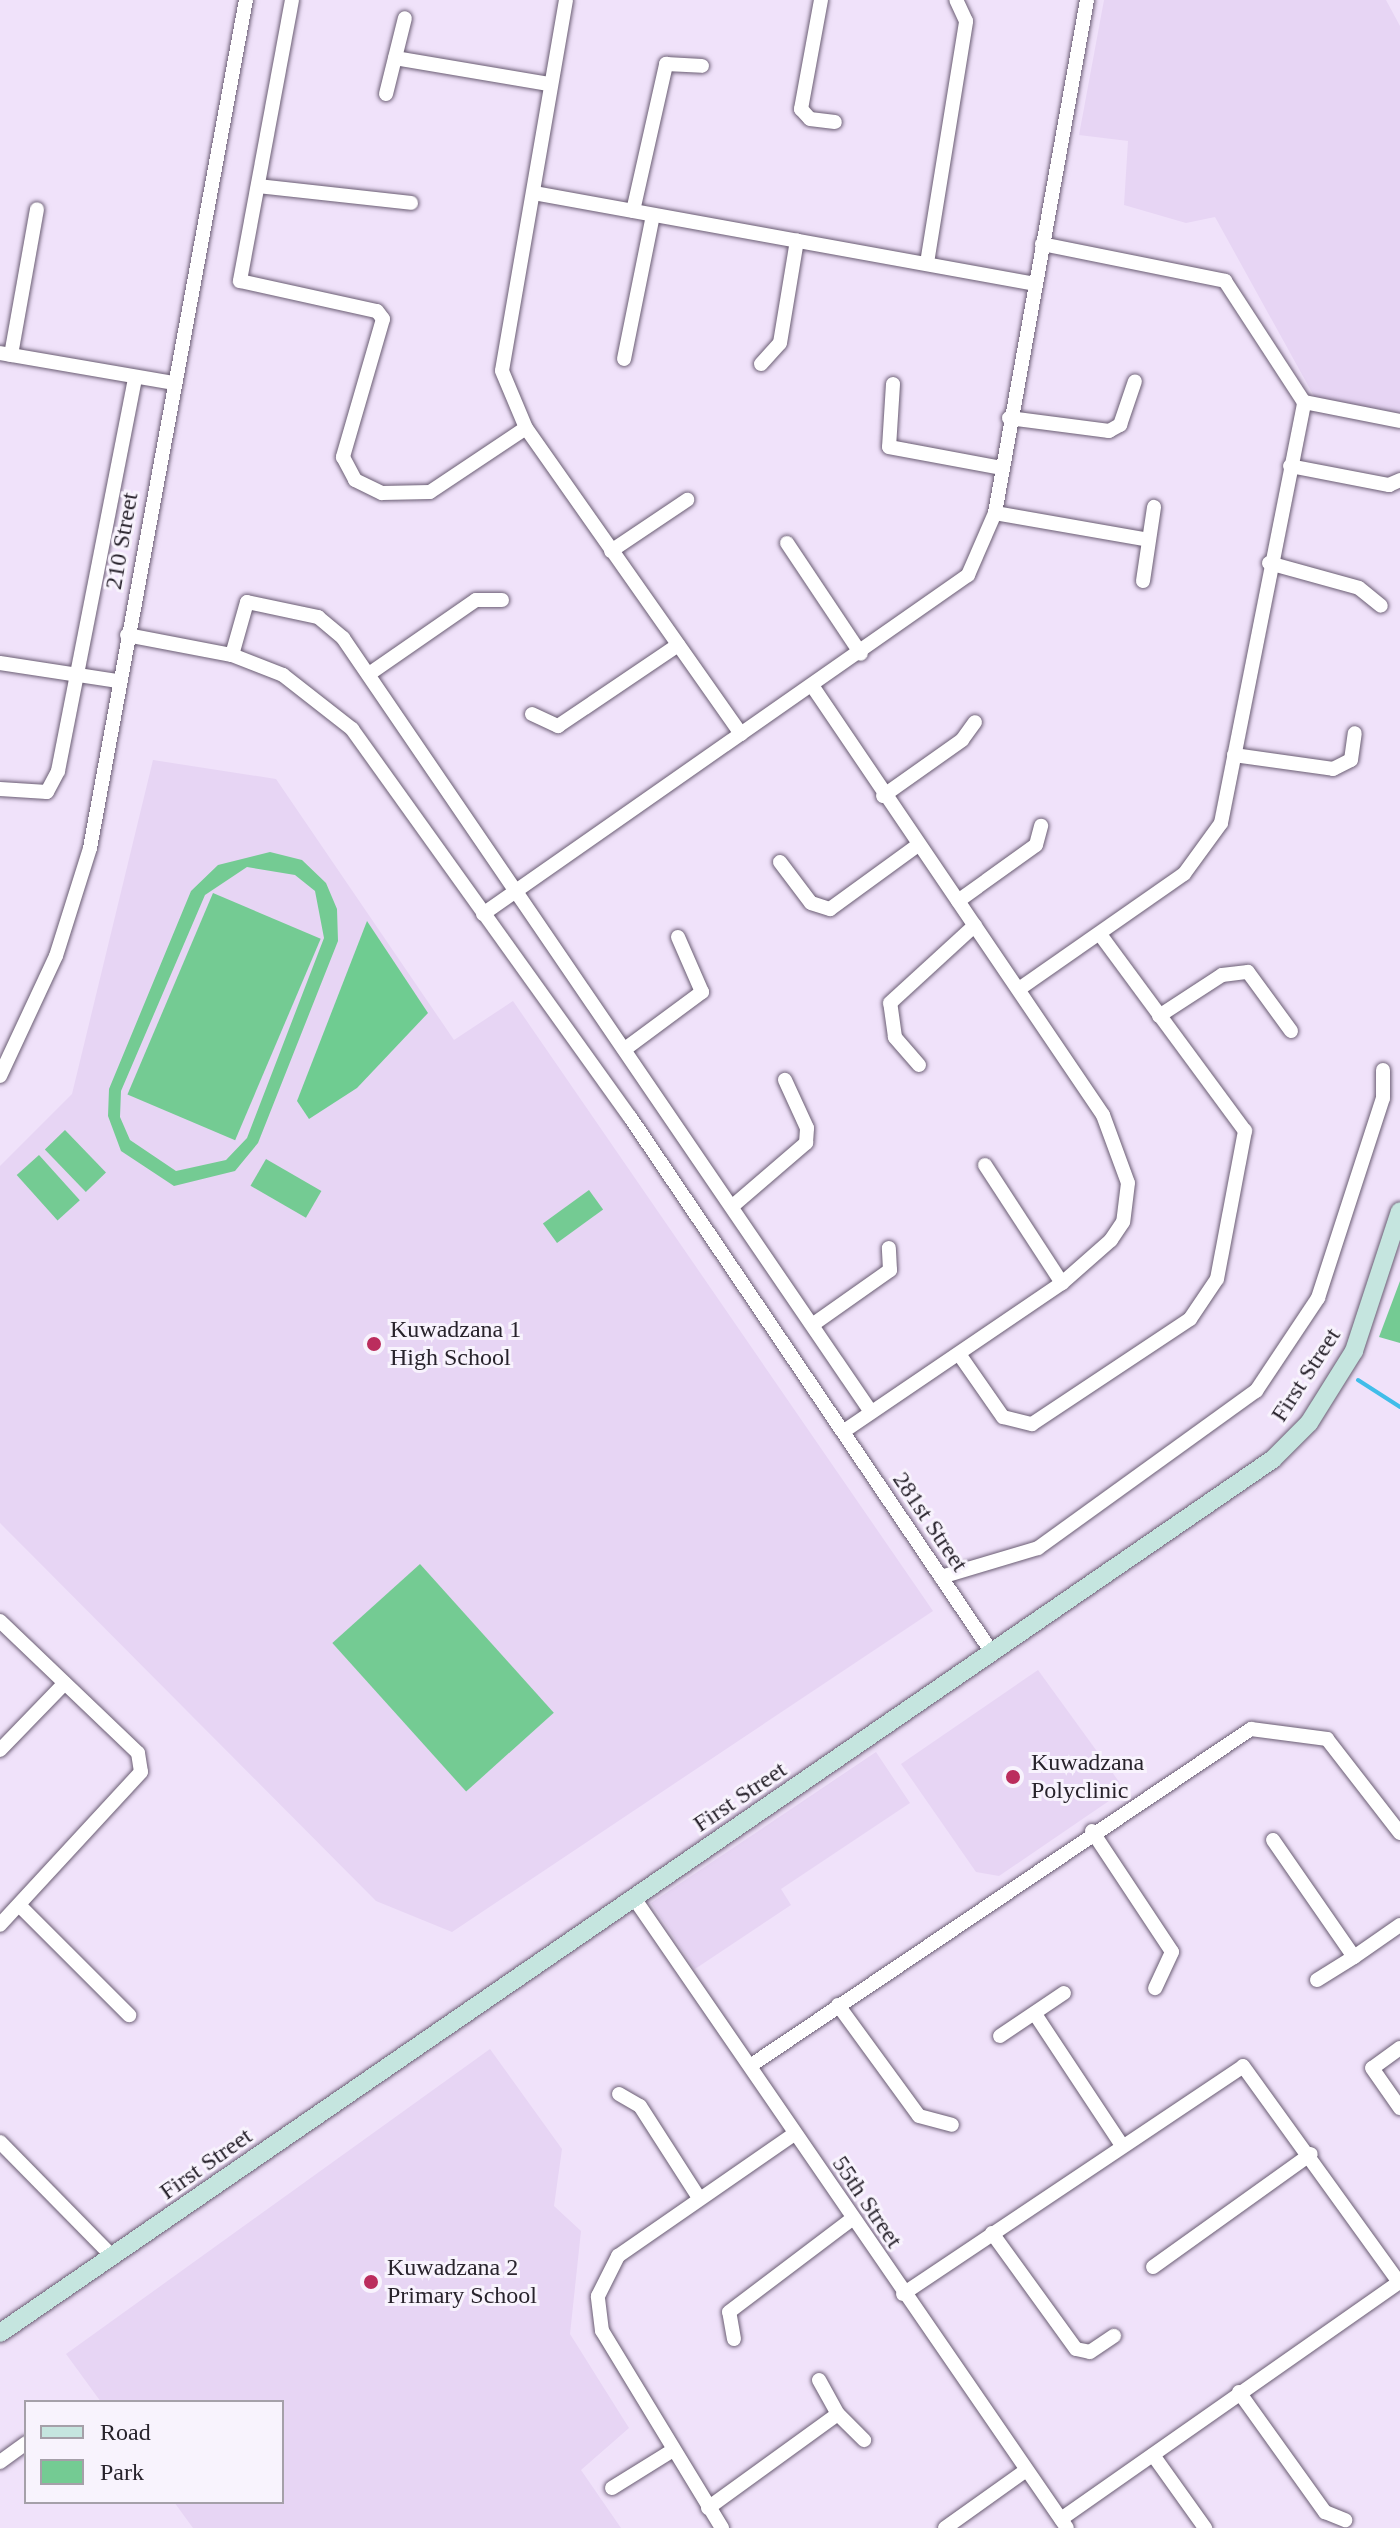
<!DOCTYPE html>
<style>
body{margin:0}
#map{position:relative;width:1400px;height:2528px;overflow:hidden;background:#f0e2fa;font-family:"Times New Roman",serif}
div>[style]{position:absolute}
.built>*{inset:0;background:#e7d5f4}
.green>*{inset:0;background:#74cb93;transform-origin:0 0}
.forest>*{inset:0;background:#6fcc91}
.stream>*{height:4px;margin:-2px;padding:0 2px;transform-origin:2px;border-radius:2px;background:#41bde9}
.roads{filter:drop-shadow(0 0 2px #6a5d73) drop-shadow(0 0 2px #6a5d73)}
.street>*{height:14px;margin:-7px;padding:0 7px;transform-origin:7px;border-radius:7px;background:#fff}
.secondary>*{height:18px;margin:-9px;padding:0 9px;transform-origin:9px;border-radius:9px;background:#c5e5df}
.dots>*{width:22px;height:22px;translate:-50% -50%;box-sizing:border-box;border:4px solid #f8f3fd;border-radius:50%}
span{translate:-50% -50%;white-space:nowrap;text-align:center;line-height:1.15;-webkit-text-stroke:6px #f8f3fd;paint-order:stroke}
.street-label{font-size:24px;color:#28232c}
.poi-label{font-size:24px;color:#28232c}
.left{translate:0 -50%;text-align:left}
.legend{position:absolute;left:24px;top:2400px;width:260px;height:104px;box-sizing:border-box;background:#f8f3fd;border:2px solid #a5a0a9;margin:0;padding:10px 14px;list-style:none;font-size:24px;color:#28232c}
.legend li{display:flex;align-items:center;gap:16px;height:40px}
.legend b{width:40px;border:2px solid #a5a0a9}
</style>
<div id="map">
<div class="built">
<i style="clip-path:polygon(1104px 0,1386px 0,1400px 26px,1400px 413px,1315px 398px,1215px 217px,1186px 223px,1124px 205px,1128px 141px,1079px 135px)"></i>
<i style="clip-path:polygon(153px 760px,276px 779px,454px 1040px,513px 1001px,933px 1611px,452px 1932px,376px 1901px,0 1523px,0 1166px,72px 1094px)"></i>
<i style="clip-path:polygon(1038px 1670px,1125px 1790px,999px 1876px,976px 1872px,901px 1764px)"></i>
<i style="clip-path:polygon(876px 1752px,910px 1803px,781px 1889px,791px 1905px,695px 1969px,651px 1903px)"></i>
<i style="clip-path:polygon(490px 2049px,562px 2149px,554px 2206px,581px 2231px,570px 2334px,629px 2428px,581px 2470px,621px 2528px,193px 2528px,174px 2502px,282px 2502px,282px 2402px,101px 2402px,66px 2354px)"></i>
</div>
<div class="green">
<i style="clip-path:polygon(evenodd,270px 852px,302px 860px,326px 883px,337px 909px,338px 941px,258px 1143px,235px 1171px,174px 1186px,121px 1151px,108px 1116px,109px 1089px,191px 891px,218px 865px,270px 852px,247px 867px,295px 875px,315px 891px,324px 938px,247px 1138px,226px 1160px,176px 1171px,130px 1140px,120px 1117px,121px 1091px,205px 895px,247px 867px)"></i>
<i style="left:213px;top:893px;width:117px;height:219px;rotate:23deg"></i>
<i style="left:65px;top:1130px;width:59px;height:28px;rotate:46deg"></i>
<i style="left:39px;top:1155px;width:61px;height:30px;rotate:48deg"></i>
<i style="left:266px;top:1159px;width:64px;height:31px;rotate:30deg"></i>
<i style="left:589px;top:1190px;width:24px;height:57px;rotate:54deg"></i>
<i style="clip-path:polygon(1400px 1281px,1400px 1343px,1379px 1337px)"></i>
<i style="left:420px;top:1564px;width:200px;height:118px;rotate:48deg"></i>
</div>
<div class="forest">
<i style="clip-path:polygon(367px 921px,428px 1013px,357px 1088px,309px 1119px,297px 1101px)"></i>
</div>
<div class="stream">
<i style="left:1358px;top:1380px;width:50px;rotate:32.7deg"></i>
</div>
<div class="roads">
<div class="street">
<i style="left:292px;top:0;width:286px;rotate:100.5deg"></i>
<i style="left:240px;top:281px;width:140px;rotate:12.4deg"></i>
<i style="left:377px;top:311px;width:10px;rotate:53deg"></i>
<i style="left:383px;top:319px;width:144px;rotate:106.2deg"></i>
<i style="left:343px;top:457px;width:26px;rotate:62deg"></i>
<i style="left:355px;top:480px;width:30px;rotate:26deg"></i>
<i style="left:382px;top:493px;width:48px;rotate:-1.2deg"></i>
<i style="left:430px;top:492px;width:115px;rotate:-33.7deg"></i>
<i style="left:566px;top:0;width:376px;rotate:99.8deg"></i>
<i style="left:502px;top:371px;width:62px;rotate:67.2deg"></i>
<i style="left:526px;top:428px;width:374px;rotate:54.9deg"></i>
<i style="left:821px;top:0;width:111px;rotate:100.4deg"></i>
<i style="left:801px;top:109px;width:13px;rotate:48deg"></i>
<i style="left:810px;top:119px;width:25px;rotate:7deg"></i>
<i style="left:395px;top:58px;width:156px;rotate:9.6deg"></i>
<i style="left:386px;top:94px;width:78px;rotate:-76deg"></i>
<i style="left:258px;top:186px;width:154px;rotate:6.3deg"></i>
<i style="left:534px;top:193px;width:509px;rotate:10.29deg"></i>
<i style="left:633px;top:211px;width:151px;rotate:-77.3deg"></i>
<i style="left:666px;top:64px;width:36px;rotate:3deg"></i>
<i style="left:1042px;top:244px;width:187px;rotate:11.4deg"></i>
<i style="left:1225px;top:281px;width:145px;rotate:56.9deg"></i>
<i style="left:927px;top:263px;width:245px;rotate:-80.8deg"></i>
<i style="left:966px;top:21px;width:23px;rotate:-115deg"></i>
<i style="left:0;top:353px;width:176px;rotate:9.8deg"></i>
<i style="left:11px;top:355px;width:148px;rotate:-79.9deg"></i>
<i style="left:624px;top:359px;width:147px;rotate:-78.6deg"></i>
<i style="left:761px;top:364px;width:28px;rotate:-48deg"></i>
<i style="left:780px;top:343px;width:104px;rotate:-80.6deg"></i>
<i style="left:893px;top:384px;width:63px;rotate:93.6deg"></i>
<i style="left:889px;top:447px;width:114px;rotate:10.6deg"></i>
<i style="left:1009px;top:418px;width:101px;rotate:7.4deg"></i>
<i style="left:1109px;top:431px;width:13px;rotate:-29deg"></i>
<i style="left:1120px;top:425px;width:46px;rotate:-71.2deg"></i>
<i style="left:1290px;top:466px;width:101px;rotate:10.9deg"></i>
<i style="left:1389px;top:485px;width:12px;rotate:-24deg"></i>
<i style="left:995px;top:513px;width:156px;rotate:9.9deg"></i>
<i style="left:787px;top:543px;width:133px;rotate:56.3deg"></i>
<i style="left:611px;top:551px;width:92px;rotate:-33.9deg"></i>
<i style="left:1269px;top:563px;width:93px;rotate:15.5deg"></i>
<i style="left:1359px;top:588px;width:28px;rotate:39deg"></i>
<i style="left:1143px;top:581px;width:75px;rotate:-81.5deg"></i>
<i style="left:127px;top:635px;width:107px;rotate:10.8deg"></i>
<i style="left:232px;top:655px;width:55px;rotate:21.4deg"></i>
<i style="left:283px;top:675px;width:88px;rotate:38deg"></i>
<i style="left:352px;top:729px;width:477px;rotate:54.4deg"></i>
<i style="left:630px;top:1117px;width:648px;rotate:55.94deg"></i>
<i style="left:232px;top:655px;width:55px;rotate:-74.2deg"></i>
<i style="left:247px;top:602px;width:73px;rotate:11.9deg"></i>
<i style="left:318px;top:617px;width:33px;rotate:40deg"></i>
<i style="left:343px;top:638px;width:937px;rotate:55.7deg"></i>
<i style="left:0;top:663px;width:118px;rotate:8.7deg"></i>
<i style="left:369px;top:674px;width:130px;rotate:-34.7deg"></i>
<i style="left:476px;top:600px;width:26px"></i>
<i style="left:813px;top:687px;width:517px;rotate:55.88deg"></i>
<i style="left:1103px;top:1115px;width:72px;rotate:69.8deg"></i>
<i style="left:1128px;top:1183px;width:39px;rotate:97deg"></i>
<i style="left:1123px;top:1222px;width:22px;rotate:124deg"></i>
<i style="left:1111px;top:1240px;width:65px;rotate:138.7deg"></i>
<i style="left:1062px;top:1283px;width:263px;rotate:145.8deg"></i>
<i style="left:532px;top:714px;width:29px;rotate:25deg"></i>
<i style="left:558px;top:726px;width:145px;rotate:-34deg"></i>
<i style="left:1234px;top:755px;width:100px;rotate:8deg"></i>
<i style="left:1333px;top:769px;width:20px;rotate:-27deg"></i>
<i style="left:1351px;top:760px;width:27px;rotate:-82deg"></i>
<i style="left:0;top:789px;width:47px;rotate:3.7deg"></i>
<i style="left:47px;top:792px;width:24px;rotate:-62deg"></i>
<i style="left:58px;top:771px;width:401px;rotate:-78.9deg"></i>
<i style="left:883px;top:796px;width:97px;rotate:-35.3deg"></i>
<i style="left:962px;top:740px;width:22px;rotate:-54deg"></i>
<i style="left:780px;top:862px;width:51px;rotate:52.9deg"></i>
<i style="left:811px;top:903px;width:20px;rotate:18deg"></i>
<i style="left:830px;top:909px;width:109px;rotate:-36deg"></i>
<i style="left:958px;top:901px;width:96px;rotate:-35.7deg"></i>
<i style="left:1036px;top:845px;width:20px;rotate:-75deg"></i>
<i style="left:483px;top:914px;width:592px;rotate:-34.95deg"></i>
<i style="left:968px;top:575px;width:68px;rotate:-66.5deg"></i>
<i style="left:995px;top:513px;width:521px;rotate:-79.83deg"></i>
<i style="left:1019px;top:989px;width:201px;rotate:-34.9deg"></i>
<i style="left:1184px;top:874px;width:63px;rotate:-54deg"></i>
<i style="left:1221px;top:823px;width:429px;rotate:-78.8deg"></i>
<i style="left:1304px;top:402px;width:98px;rotate:11.2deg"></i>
<i style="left:1159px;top:1016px;width:75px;rotate:-33.1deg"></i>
<i style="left:1222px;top:975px;width:26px;rotate:-7deg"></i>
<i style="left:1248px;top:972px;width:73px;rotate:53.9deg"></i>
<i style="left:625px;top:1049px;width:96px;rotate:-36.5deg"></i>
<i style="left:702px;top:992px;width:60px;rotate:-113.6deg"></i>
<i style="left:919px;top:1065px;width:37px;rotate:-131deg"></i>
<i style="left:895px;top:1037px;width:34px;rotate:-98deg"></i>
<i style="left:890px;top:1003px;width:115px;rotate:-42.5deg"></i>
<i style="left:0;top:1076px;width:132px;rotate:-65deg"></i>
<i style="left:56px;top:956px;width:113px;rotate:-72.5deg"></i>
<i style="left:90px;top:848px;width:862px;rotate:-79.58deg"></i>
<i style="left:985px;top:1165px;width:141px;rotate:56.9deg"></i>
<i style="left:735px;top:1204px;width:94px;rotate:-40.7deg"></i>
<i style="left:806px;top:1143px;width:15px;rotate:-86deg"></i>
<i style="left:807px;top:1128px;width:53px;rotate:-114.6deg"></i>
<i style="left:815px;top:1323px;width:92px;rotate:-35.2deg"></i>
<i style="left:890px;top:1270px;width:22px;rotate:-93deg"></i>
<i style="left:959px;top:1354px;width:77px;rotate:55.1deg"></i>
<i style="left:1003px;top:1417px;width:30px;rotate:14deg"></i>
<i style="left:1032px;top:1424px;width:190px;rotate:-33.6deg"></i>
<i style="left:1190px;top:1319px;width:48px;rotate:-56deg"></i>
<i style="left:1217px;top:1279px;width:151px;rotate:-79.3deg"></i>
<i style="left:1245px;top:1131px;width:245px;rotate:-126.4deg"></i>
<i style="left:941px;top:1577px;width:101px;rotate:-16.6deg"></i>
<i style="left:1038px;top:1548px;width:269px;rotate:-35.8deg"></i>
<i style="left:1256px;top:1391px;width:112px;rotate:-56.3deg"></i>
<i style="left:1318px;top:1298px;width:210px;rotate:-72deg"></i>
<i style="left:1383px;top:1098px;width:28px;rotate:-90deg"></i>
<i style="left:0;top:1621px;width:191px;rotate:43.7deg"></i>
<i style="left:138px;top:1753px;width:19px;rotate:81deg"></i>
<i style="left:141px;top:1772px;width:208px;rotate:132.7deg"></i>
<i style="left:0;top:1750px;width:93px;rotate:-45.9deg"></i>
<i style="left:1092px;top:1831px;width:145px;rotate:56.5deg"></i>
<i style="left:1172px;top:1952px;width:40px;rotate:115deg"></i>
<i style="left:1273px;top:1840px;width:142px;rotate:55.3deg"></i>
<i style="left:1354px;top:1957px;width:56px;rotate:-34.8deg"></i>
<i style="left:634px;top:1898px;width:764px;rotate:55.5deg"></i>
<i style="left:19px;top:1905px;width:156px;rotate:45deg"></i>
<i style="left:1317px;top:1980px;width:44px;rotate:-31.9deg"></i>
<i style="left:838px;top:2005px;width:137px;rotate:53.9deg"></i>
<i style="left:919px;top:2116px;width:34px;rotate:15deg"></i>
<i style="left:1035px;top:2014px;width:156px;rotate:56.5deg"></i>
<i style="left:1000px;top:2036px;width:77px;rotate:-33.9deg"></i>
<i style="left:1400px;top:2048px;width:34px;rotate:144deg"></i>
<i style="left:1372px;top:2068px;width:49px;rotate:55deg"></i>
<i style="left:750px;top:2066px;width:604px;rotate:-33.93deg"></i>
<i style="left:1251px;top:1729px;width:77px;rotate:7.5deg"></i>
<i style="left:1327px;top:1739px;width:119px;rotate:52.2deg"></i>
<i style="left:619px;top:2094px;width:24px;rotate:30deg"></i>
<i style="left:640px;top:2106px;width:109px;rotate:57.3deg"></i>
<i style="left:0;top:2142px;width:161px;rotate:45.5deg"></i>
<i style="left:992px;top:2233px;width:143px;rotate:54.1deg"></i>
<i style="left:1076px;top:2349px;width:14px;rotate:12deg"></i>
<i style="left:1090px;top:2352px;width:29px;rotate:-34deg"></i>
<i style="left:1153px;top:2267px;width:194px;rotate:-35.6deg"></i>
<i style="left:903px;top:2294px;width:409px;rotate:-33.8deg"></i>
<i style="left:1243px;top:2066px;width:266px;rotate:54.2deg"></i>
<i style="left:734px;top:2339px;width:27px;rotate:-100deg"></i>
<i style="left:729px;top:2312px;width:154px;rotate:-37.1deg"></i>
<i style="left:819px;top:2380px;width:39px;rotate:61deg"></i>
<i style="left:838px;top:2414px;width:37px;rotate:45deg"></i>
<i style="left:1239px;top:2392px;width:148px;rotate:54.4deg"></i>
<i style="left:1325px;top:2512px;width:22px;rotate:22deg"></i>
<i style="left:1153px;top:2455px;width:90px;rotate:54.5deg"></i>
<i style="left:0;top:2462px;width:32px;rotate:-36deg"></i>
<i style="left:612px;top:2488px;width:68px;rotate:-31.8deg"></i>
<i style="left:708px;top:2508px;width:160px;rotate:-35.9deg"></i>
<i style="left:1061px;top:2519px;width:414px;rotate:-35deg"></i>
<i style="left:722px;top:2528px;width:231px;rotate:-121.3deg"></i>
<i style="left:602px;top:2331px;width:35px;rotate:-97deg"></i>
<i style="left:598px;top:2296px;width:45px;rotate:-63.4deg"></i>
<i style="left:618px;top:2256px;width:214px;rotate:-34.7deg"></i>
<i style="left:945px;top:2528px;width:98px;rotate:-35.5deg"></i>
</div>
<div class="secondary">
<i style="left:0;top:2333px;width:1544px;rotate:-34.47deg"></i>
<i style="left:1273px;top:1459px;width:51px;rotate:-45deg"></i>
<i style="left:1309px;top:1423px;width:85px;rotate:-58deg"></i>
<i style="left:1354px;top:1351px;width:147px;rotate:-71.8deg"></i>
</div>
</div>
<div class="dots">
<i style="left:374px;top:1344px;background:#bb2d5d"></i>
<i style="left:1013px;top:1777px;background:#bb2d5d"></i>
<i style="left:371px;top:2282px;background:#bb2d5d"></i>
</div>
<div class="street-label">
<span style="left:122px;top:541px;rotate:-80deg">210 Street</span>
<span style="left:1306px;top:1375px;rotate:-57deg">First Street</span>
<span style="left:930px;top:1522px;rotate:56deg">281st Street</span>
<span style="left:740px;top:1797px;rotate:-34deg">First Street</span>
<span style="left:206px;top:2164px;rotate:-35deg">First Street</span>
<span style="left:867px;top:2202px;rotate:56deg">55th Street</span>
</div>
<div class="poi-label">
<span class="left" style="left:390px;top:1344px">Kuwadzana 1<br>High School</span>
<span class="left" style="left:1031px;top:1777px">Kuwadzana<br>Polyclinic</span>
<span class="left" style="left:387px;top:2282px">Kuwadzana 2<br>Primary School</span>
</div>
<ul class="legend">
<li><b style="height:10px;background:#c5e5df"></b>Road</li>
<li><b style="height:22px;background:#74cb93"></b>Park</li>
</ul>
</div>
